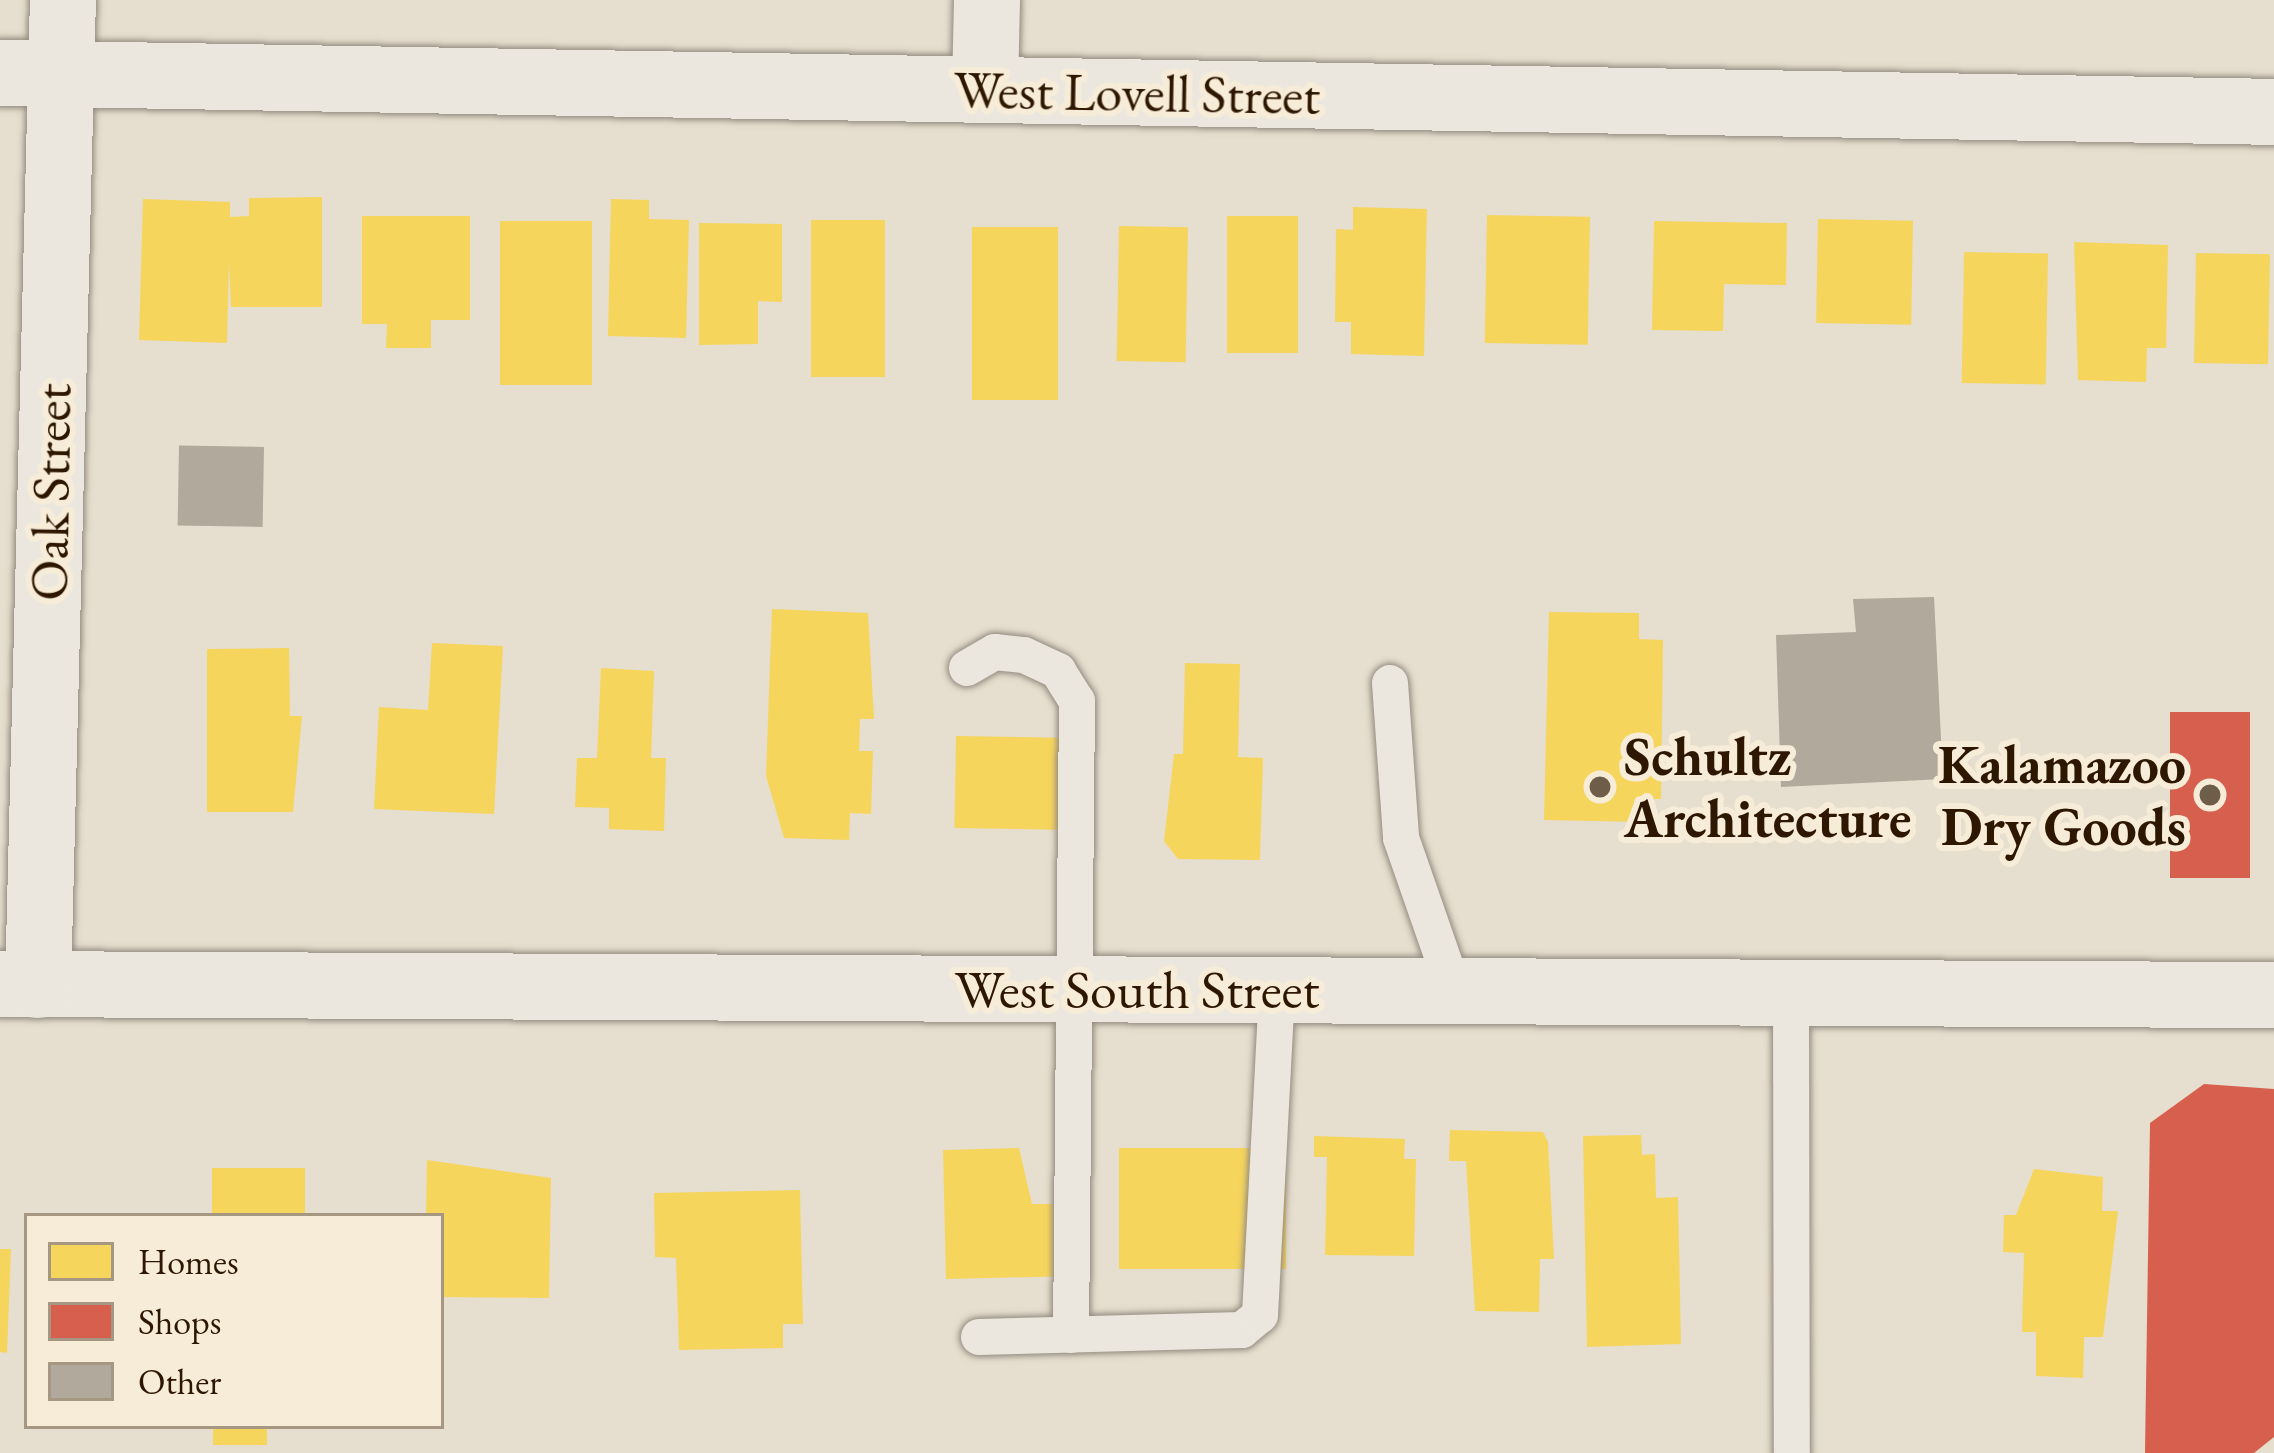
<!DOCTYPE html>
<style>
body{margin:0}
#map{position:relative;width:2274px;height:1453px;overflow:hidden;background:#e6dece;font-family:"EB Garamond",serif}
div>[style]{position:absolute}
.homes>*{inset:0;background:#f6d55c;transform-origin:0 0}
.shops>*{inset:0;background:#d6604d;transform-origin:0 0}
.building>*{inset:0;background:#b0a99c;transform-origin:0 0}
.roads{filter:drop-shadow(0 0 3px #948c80) drop-shadow(0 0 3px #948c80)}
.lane>*{height:36px;margin:-18px;padding:0 18px;transform-origin:18px;border-radius:18px;background:#ebe7df}
.street>*{height:66px;margin:-33px;padding:0 33px;transform-origin:33px;border-radius:33px;background:#ebe7df}
.secondary>*{height:66px;margin:-33px;padding:0 33px;transform-origin:33px;border-radius:33px;background:#ebe7df}
.dots>*{width:33px;height:33px;translate:-50% -50%;box-sizing:border-box;border:6px solid #f6ecd8;border-radius:50%}
span{translate:-50% -50%;white-space:nowrap;text-align:center;line-height:1.15;-webkit-text-stroke:12px #f6ecd8;paint-order:stroke}
.street-label{font-size:54px;color:#2e1700}
.poi-label{font-size:54px;color:#2e1700;font-weight:700}
.left{translate:0 -50%;text-align:left}
.right{translate:-100% -50%;text-align:right}
.legend{position:absolute;left:24px;top:1213px;width:420px;height:216px;box-sizing:border-box;background:#f6ecd8;border:3px solid #a69782;margin:0;padding:15px 21px;list-style:none;font-size:36px;color:#2e1700}
.legend li{display:flex;align-items:center;gap:24px;height:60px}
.legend b{width:60px;border:3px solid #a69782}
</style>
<div id="map">
<div class="homes">
<i style="clip-path:polygon(322px 197px,322px 307px,231px 307px,229px 261px,227px 343px,139px 340px,143px 199px,230px 202px,230px 217px,249px 216px,249px 198px)"></i>
<i style="clip-path:polygon(611px 199px,649px 200px,649px 219px,689px 220px,686px 338px,608px 336px)"></i>
<i style="clip-path:polygon(1353px 207px,1427px 209px,1424px 356px,1351px 354px,1351px 322px,1335px 322px,1336px 229px,1353px 230px)"></i>
<i style="left:1487px;top:215px;width:103px;height:128px;rotate:1deg"></i>
<i style="clip-path:polygon(362px 216px,470px 216px,470px 320px,431px 320px,431px 348px,386px 348px,387px 324px,362px 324px)"></i>
<i style="left:1298px;top:216px;width:137px;height:71px;rotate:90deg"></i>
<i style="left:1818px;top:219px;width:95px;height:104px;rotate:1deg"></i>
<i style="left:811px;top:220px;width:74px;height:157px"></i>
<i style="left:500px;top:221px;width:92px;height:164px"></i>
<i style="clip-path:polygon(1654px 221px,1787px 223px,1786px 285px,1724px 284px,1723px 331px,1652px 330px)"></i>
<i style="clip-path:polygon(699px 223px,782px 224px,782px 302px,758px 301px,758px 344px,699px 345px)"></i>
<i style="left:1119px;top:226px;width:69px;height:135px;rotate:1deg"></i>
<i style="left:1058px;top:227px;width:173px;height:86px;rotate:90deg"></i>
<i style="clip-path:polygon(2074px 242px,2168px 245px,2166px 348px,2147px 348px,2146px 382px,2078px 380px)"></i>
<i style="left:1964px;top:252px;width:84px;height:131px;rotate:1deg"></i>
<i style="left:2196px;top:253px;width:74px;height:110px;rotate:1deg"></i>
<i style="clip-path:polygon(772px 609px,868px 613px,874px 719px,860px 719px,859px 751px,873px 751px,871px 814px,850px 813px,849px 840px,784px 838px,766px 776px)"></i>
<i style="clip-path:polygon(1549px 612px,1639px 613px,1639px 639px,1663px 640px,1661px 799px,1644px 799px,1644px 822px,1544px 820px)"></i>
<i style="clip-path:polygon(432px 643px,503px 646px,494px 814px,374px 809px,379px 707px,428px 710px)"></i>
<i style="clip-path:polygon(289px 648px,290px 716px,302px 716px,293px 812px,207px 812px,207px 649px)"></i>
<i style="clip-path:polygon(1185px 663px,1240px 664px,1238px 757px,1263px 758px,1260px 860px,1178px 859px,1164px 841px,1174px 754px,1183px 754px)"></i>
<i style="clip-path:polygon(601px 668px,654px 671px,651px 758px,666px 758px,664px 831px,609px 829px,609px 808px,575px 807px,577px 758px,597px 758px)"></i>
<i style="left:956px;top:736px;width:132px;height:92px;rotate:1deg"></i>
<i style="clip-path:polygon(1450px 1130px,1543px 1132px,1548px 1142px,1554px 1259px,1540px 1259px,1539px 1312px,1475px 1311px,1466px 1161px,1449px 1161px)"></i>
<i style="clip-path:polygon(1641px 1135px,1642px 1155px,1655px 1154px,1656px 1198px,1678px 1197px,1681px 1344px,1587px 1347px,1583px 1136px)"></i>
<i style="clip-path:polygon(1314px 1136px,1405px 1139px,1404px 1159px,1416px 1159px,1414px 1256px,1325px 1255px,1327px 1157px,1314px 1157px)"></i>
<i style="clip-path:polygon(1019px 1148px,1032px 1204px,1074px 1204px,1076px 1276px,946px 1279px,943px 1150px)"></i>
<i style="left:1119px;top:1148px;width:167px;height:121px"></i>
<i style="clip-path:polygon(427px 1160px,551px 1178px,549px 1298px,441px 1297px,441px 1216px,426px 1216px)"></i>
<i style="left:212px;top:1168px;width:93px;height:48px"></i>
<i style="clip-path:polygon(2034px 1169px,2103px 1177px,2102px 1211px,2118px 1211px,2103px 1337px,2084px 1337px,2083px 1378px,2036px 1376px,2036px 1332px,2022px 1332px,2024px 1253px,2003px 1252px,2004px 1215px,2016px 1215px)"></i>
<i style="clip-path:polygon(800px 1190px,803px 1324px,783px 1324px,783px 1348px,679px 1350px,676px 1258px,655px 1257px,654px 1193px)"></i>
<i style="clip-path:polygon(0 1249px,11px 1249px,7px 1353px,0 1352px)"></i>
<i style="left:213px;top:1426px;width:54px;height:19px"></i>
</div>
<div class="shops">
<i style="left:2250px;top:712px;width:166px;height:80px;rotate:90deg"></i>
<i style="clip-path:polygon(2204px 1084px,2274px 1089px,2274px 1437px,2254px 1453px,2145px 1453px,2150px 1123px)"></i>
</div>
<div class="building">
<i style="left:264px;top:447px;width:80px;height:85px;rotate:91deg"></i>
<i style="clip-path:polygon(1934px 597px,1943px 779px,1781px 787px,1776px 635px,1856px 632px,1853px 599px)"></i>
</div>
<div class="roads">
<div class="lane">
<i style="left:967px;top:668px;width:32px;rotate:-30deg"></i>
<i style="left:995px;top:652px;width:29px;rotate:6deg"></i>
<i style="left:1024px;top:655px;width:38px;rotate:25deg"></i>
<i style="left:1058px;top:671px;width:36px;rotate:58deg"></i>
<i style="left:1077px;top:701px;width:634px;rotate:90.54deg"></i>
<i style="left:1390px;top:683px;width:155px;rotate:85.9deg"></i>
<i style="left:1401px;top:838px;width:161px;rotate:70.8deg"></i>
<i style="left:1791px;top:991px;width:462px;rotate:89.9deg"></i>
<i style="left:979px;top:1337px;width:263px;rotate:-1.5deg"></i>
<i style="left:1242px;top:1330px;width:23px;rotate:-40deg"></i>
<i style="left:1260px;top:1315px;width:326px;rotate:-87deg"></i>
</div>
<div class="street">
<i style="left:985px;top:89px;width:89px;rotate:-88.7deg"></i>
<i style="left:0;top:984px;width:2274px;rotate:0.28deg"></i>
<i style="left:38px;top:985px;width:985px;rotate:-88.55deg"></i>
</div>
<div class="secondary">
<i style="left:0;top:73px;width:2274px;rotate:0.98deg"></i>
</div>
</div>
<div class="dots">
<i style="left:1600px;top:787px;background:#6e5d48"></i>
<i style="left:2210px;top:795px;background:#6e5d48"></i>
</div>
<div class="street-label">
<span style="left:1137px;top:92px;rotate:1deg">West Lovell Street</span>
<span style="left:50px;top:492px;rotate:-89deg">Oak Street</span>
<span style="left:1137px;top:989px">West South Street</span>
</div>
<div class="poi-label">
<span class="left" style="left:1624px;top:787px">Schultz<br>Architecture</span>
<span class="right" style="left:2186px;top:795px">Kalamazoo<br>Dry Goods</span>
</div>
<ul class="legend">
<li><b style="height:33px;background:#f6d55c"></b>Homes</li>
<li><b style="height:33px;background:#d6604d"></b>Shops</li>
<li><b style="height:33px;background:#b0a99c"></b>Other</li>
</ul>
</div>
